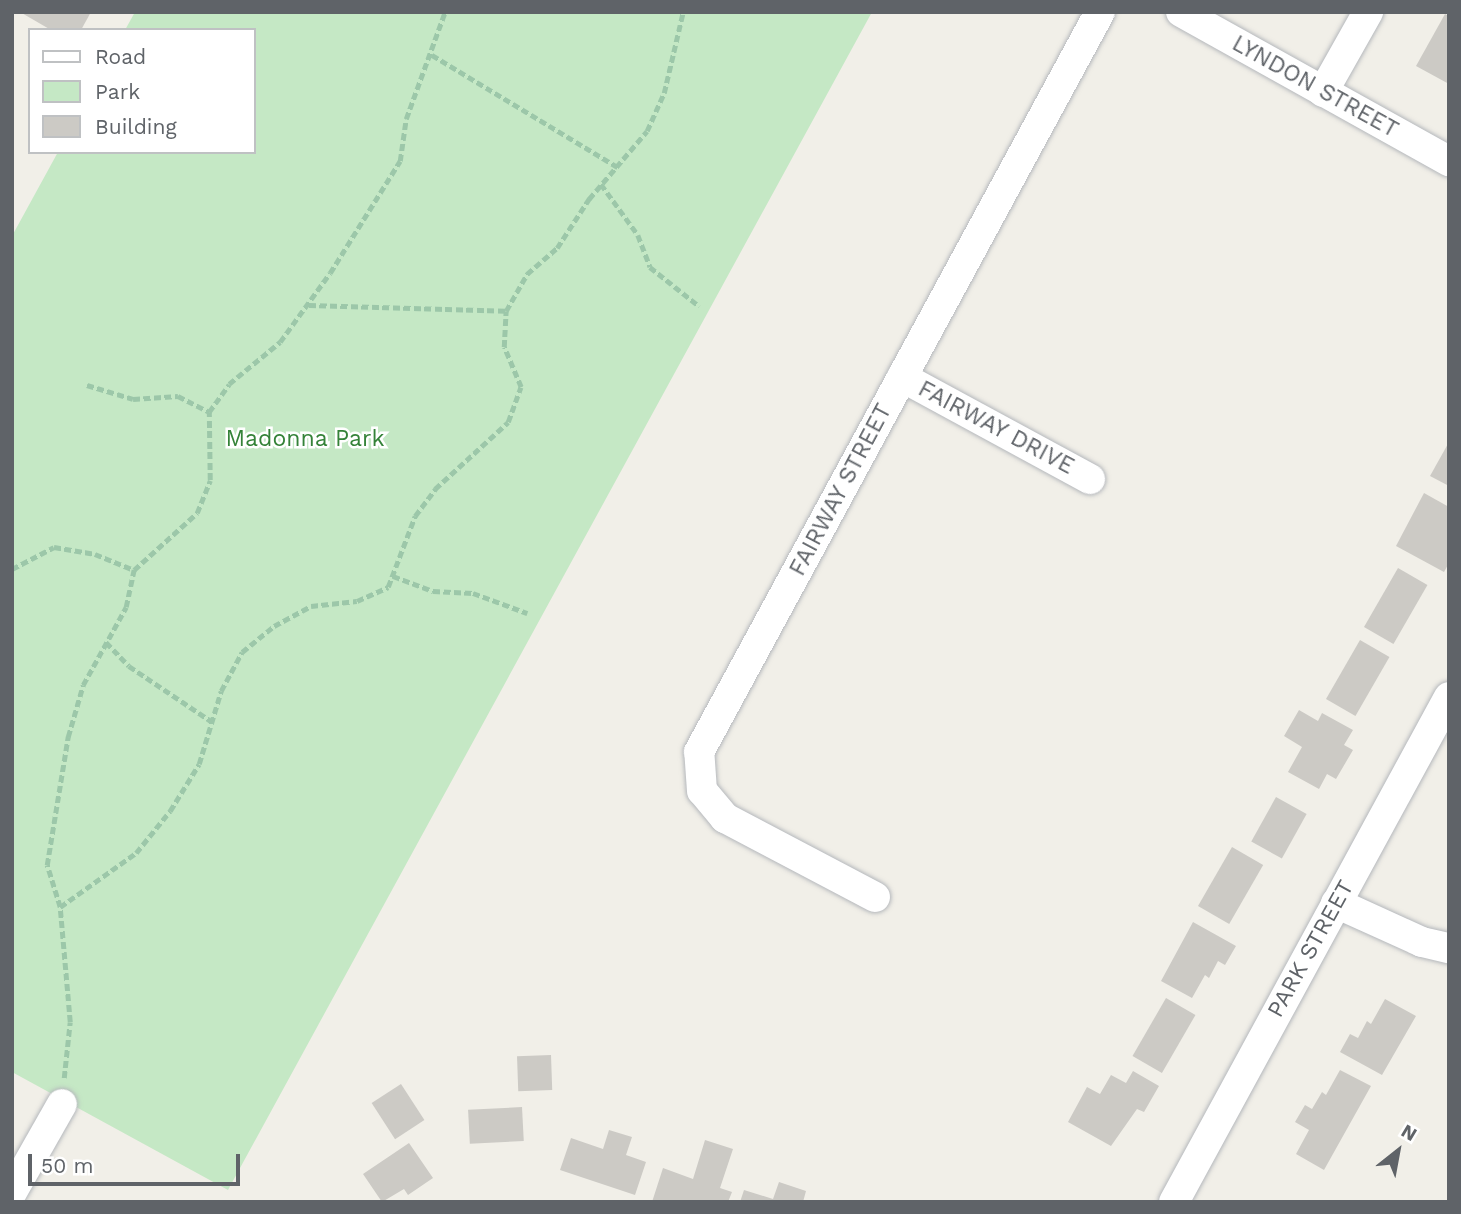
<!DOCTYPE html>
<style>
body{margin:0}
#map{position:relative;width:1461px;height:1214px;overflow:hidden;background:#f1efe8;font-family:"Work Sans",sans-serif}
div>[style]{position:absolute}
.green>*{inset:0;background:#c5e8c5}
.building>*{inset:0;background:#cccac5;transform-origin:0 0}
.path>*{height:4.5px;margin-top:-2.25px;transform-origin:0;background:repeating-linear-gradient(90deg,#9cc7a9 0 7px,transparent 0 10.5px)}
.roads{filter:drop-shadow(0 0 2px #b5b8bc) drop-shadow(0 0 2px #b5b8bc)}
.minor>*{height:30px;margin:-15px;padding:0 15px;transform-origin:15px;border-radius:15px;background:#fff}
span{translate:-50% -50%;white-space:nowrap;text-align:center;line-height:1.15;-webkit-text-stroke:5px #fff;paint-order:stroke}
.street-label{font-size:23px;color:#5f6368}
.park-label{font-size:23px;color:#348238}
.frame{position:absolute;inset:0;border:14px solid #5f6368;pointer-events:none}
.legend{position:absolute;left:28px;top:28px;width:228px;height:126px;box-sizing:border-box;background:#fff;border:2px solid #bfc1c3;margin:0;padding:9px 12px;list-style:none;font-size:21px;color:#5f6368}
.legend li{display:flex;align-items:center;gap:14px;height:35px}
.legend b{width:35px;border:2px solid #bfc1c3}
.north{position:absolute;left:1363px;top:1116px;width:70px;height:70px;-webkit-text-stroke:5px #fff;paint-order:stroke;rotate:31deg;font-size:19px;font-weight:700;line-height:28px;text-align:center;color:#5f6368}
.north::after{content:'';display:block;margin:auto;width:24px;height:32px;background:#5f6368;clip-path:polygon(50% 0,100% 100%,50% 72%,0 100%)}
.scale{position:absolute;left:28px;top:1154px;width:212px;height:32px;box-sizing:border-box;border:4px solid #5f6368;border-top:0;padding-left:9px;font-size:21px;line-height:24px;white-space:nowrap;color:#5f6368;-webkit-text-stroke:5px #fff;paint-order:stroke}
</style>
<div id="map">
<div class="green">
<i style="clip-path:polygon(135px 12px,872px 12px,228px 1190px,12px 1072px,12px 236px,58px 152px,254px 152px,254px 30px,125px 30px)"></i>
</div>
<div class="building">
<i style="clip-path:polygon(20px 12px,91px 12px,81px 30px,51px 30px)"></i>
<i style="clip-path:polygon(1445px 14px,1449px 16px,1449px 84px,1416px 66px)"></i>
<i style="clip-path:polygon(1449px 442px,1449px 486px,1430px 476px)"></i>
<i style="clip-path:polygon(1424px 493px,1449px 507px,1449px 563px,1444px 572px,1396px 546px)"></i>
<i style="left:1398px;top:568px;width:34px;height:68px;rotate:30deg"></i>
<i style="left:1360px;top:640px;width:34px;height:68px;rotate:30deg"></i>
<i style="clip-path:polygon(1299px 710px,1318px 721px,1322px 713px,1353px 730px,1344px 745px,1353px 750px,1336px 779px,1327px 774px,1319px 789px,1288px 772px,1302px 747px,1284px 736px)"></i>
<i style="left:1276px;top:797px;width:35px;height:51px;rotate:29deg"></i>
<i style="left:1232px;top:847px;width:36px;height:68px;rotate:30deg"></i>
<i style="clip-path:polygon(1193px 922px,1236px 946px,1225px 965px,1218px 961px,1209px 978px,1205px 975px,1192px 998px,1161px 981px)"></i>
<i style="left:1166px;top:998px;width:34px;height:67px;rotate:30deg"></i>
<i style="clip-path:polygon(1385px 999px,1416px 1016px,1382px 1075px,1340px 1052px,1350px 1034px,1358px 1038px,1367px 1021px,1371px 1024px)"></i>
<i style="left:551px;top:1055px;width:35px;height:34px;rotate:88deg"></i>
<i style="clip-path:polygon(1340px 1070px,1371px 1086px,1324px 1170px,1296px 1154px,1309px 1130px,1295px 1122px,1305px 1105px,1312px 1109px,1322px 1092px,1326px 1095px)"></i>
<i style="clip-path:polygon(1133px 1071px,1159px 1086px,1144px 1112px,1137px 1109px,1111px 1146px,1068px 1122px,1087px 1087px,1100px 1094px,1111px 1075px,1126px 1083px)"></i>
<i style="left:401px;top:1084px;width:43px;height:35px;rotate:57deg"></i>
<i style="left:522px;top:1107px;width:34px;height:54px;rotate:87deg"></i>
<i style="clip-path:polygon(609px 1130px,632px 1137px,626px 1155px,646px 1162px,635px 1195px,560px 1170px,571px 1138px,603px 1149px)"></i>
<i style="clip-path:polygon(705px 1140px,733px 1149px,720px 1188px,732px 1192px,728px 1202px,652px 1202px,663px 1168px,693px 1179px)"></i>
<i style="clip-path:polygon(409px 1143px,433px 1178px,408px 1195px,404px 1189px,382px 1202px,363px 1174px)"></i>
<i style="clip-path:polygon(779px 1182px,806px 1191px,803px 1202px,740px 1202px,744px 1190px,773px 1199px)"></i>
</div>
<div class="path">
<i style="left:432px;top:55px;width:217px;rotate:31.1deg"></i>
<i style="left:601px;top:184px;width:63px;rotate:54deg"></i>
<i style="left:638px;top:235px;width:34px;rotate:69deg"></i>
<i style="left:650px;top:267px;width:63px;rotate:38.5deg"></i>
<i style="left:309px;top:305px;width:197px;rotate:1.7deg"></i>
<i style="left:87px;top:385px;width:48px;rotate:16.9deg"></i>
<i style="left:133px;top:399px;width:45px;rotate:-3.8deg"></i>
<i style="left:178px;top:396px;width:35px;rotate:27deg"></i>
<i style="left:12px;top:569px;width:47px;rotate:-27.6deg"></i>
<i style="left:54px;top:547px;width:42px;rotate:9.7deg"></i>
<i style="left:95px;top:554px;width:42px;rotate:22.3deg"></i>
<i style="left:393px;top:576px;width:43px;rotate:20.6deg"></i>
<i style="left:433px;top:591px;width:40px;rotate:2.9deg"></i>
<i style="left:473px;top:593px;width:58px;rotate:20.3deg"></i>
<i style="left:106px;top:642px;width:33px;rotate:46deg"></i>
<i style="left:129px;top:666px;width:99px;rotate:33.9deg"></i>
<i style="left:60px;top:907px;width:93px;rotate:-35.4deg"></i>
<i style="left:136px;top:853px;width:54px;rotate:-51deg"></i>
<i style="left:170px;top:811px;width:55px;rotate:-58.3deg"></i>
<i style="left:199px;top:764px;width:76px;rotate:-73.2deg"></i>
<i style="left:221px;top:691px;width:44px;rotate:-61.7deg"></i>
<i style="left:242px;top:652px;width:41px;rotate:-39.1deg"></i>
<i style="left:274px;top:626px;width:42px;rotate:-28.4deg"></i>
<i style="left:311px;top:606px;width:46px;rotate:-6.2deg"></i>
<i style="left:357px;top:601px;width:34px;rotate:-24deg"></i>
<i style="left:388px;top:587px;width:76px;rotate:-69.2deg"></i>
<i style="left:415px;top:516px;width:34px;rotate:-53deg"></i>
<i style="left:435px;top:489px;width:99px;rotate:-42.5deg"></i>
<i style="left:508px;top:422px;width:37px;rotate:-70deg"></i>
<i style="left:521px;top:387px;width:43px;rotate:-113deg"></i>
<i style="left:504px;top:347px;width:36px;rotate:-87deg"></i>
<i style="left:506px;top:311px;width:43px;rotate:-60.4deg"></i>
<i style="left:527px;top:274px;width:40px;rotate:-41deg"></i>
<i style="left:557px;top:248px;width:59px;rotate:-56.9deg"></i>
<i style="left:589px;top:199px;width:89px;rotate:-49.5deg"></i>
<i style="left:647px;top:131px;width:42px;rotate:-65.9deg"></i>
<i style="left:664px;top:93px;width:83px;rotate:-76.8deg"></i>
<i style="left:64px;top:1078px;width:56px;rotate:-83.9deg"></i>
<i style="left:70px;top:1022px;width:115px;rotate:-95deg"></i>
<i style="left:60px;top:907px;width:44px;rotate:-107.2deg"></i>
<i style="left:47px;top:865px;width:130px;rotate:-80.7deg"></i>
<i style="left:68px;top:737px;width:54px;rotate:-73.9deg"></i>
<i style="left:83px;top:685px;width:89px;rotate:-61.1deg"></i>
<i style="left:126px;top:607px;width:38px;rotate:-78deg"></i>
<i style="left:134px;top:570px;width:85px;rotate:-42.1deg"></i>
<i style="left:197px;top:513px;width:35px;rotate:-68deg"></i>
<i style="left:210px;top:480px;width:68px;rotate:-90.8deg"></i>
<i style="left:209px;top:412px;width:34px;rotate:-54deg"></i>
<i style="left:229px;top:384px;width:66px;rotate:-39.5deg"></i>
<i style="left:280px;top:342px;width:85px;rotate:-54.1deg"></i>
<i style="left:330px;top:273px;width:132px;rotate:-58deg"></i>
<i style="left:400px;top:161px;width:42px;rotate:-81.9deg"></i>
<i style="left:406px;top:119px;width:114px;rotate:-70deg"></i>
</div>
<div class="roads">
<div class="minor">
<i style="left:1181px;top:12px;width:307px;rotate:29.1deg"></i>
<i style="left:1323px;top:92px;width:92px;rotate:-60.6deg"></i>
<i style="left:902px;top:377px;width:214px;rotate:28.5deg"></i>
<i style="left:875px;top:897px;width:170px;rotate:-152.2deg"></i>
<i style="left:725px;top:818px;width:35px;rotate:-130deg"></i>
<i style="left:702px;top:791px;width:39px;rotate:-94deg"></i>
<i style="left:699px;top:752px;width:842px;rotate:-61.55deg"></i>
<i style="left:1336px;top:903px;width:94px;rotate:24.4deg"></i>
<i style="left:1422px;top:942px;width:28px;rotate:13deg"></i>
<i style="left:12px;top:1192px;width:101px;rotate:-60.4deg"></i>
<i style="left:1174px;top:1202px;width:575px;rotate:-61.43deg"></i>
</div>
</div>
<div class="street-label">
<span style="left:1315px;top:87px;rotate:29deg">LYNDON STREET</span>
<span style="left:996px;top:428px;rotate:28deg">FAIRWAY DRIVE</span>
<span style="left:841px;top:490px;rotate:-62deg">FAIRWAY STREET</span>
<span style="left:1311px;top:949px;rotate:-61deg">PARK STREET</span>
</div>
<div class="park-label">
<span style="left:305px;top:439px">Madonna Park</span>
</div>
<div class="frame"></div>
<ul class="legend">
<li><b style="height:9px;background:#fff"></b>Road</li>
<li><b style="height:19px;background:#c5e8c5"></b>Park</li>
<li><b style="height:19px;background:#cccac5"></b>Building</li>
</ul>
<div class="north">N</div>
<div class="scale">50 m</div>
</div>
